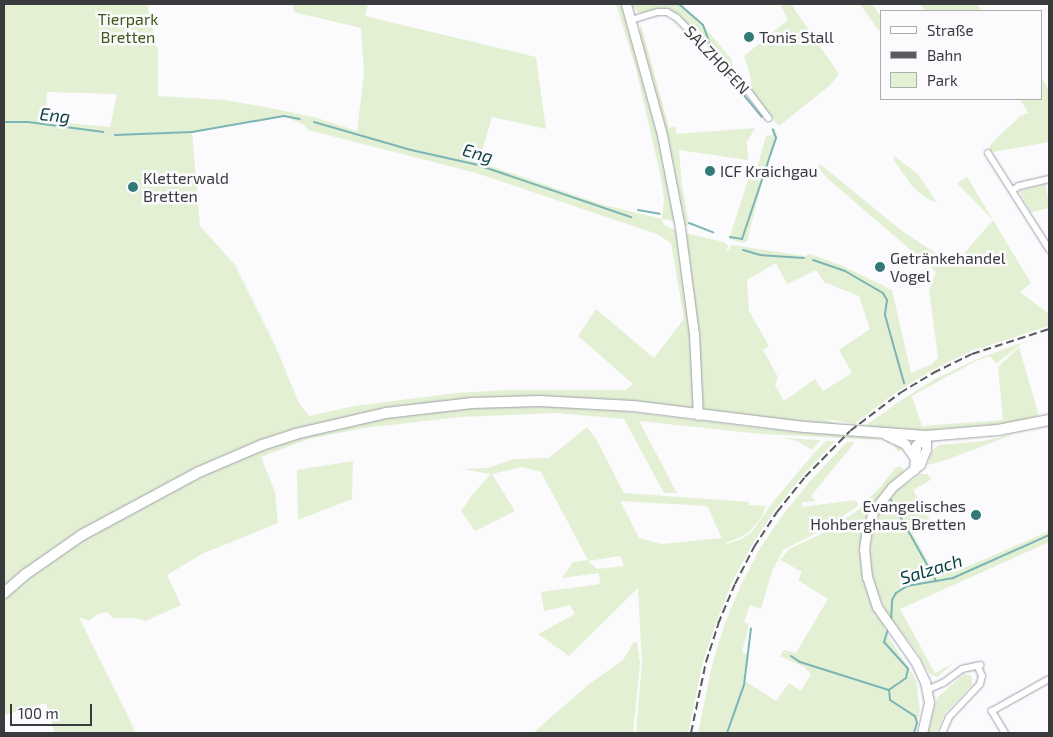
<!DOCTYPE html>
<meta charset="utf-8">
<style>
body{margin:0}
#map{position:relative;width:1053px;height:737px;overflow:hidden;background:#fbfbfd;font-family:"Exo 2",sans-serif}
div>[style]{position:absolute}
.green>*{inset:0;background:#e3f0d3}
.stream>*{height:2px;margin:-1px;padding:0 1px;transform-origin:1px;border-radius:1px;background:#7cb5b5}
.roads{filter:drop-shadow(0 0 1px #9ea0a9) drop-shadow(0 0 1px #9ea0a9)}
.street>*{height:6px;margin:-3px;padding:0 3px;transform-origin:3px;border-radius:3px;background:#fff}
.secondary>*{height:9px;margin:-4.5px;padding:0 4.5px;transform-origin:4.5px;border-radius:4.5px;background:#fff}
.primary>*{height:10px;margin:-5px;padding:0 5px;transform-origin:5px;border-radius:5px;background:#fff}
.rail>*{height:2px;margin-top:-1px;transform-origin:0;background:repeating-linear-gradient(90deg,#5a5b5f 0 8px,transparent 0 12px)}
.dots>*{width:14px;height:14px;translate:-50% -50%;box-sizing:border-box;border:2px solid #fbfbfd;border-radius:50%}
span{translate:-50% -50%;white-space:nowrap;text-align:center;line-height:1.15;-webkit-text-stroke:5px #fbfbfd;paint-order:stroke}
.park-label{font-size:16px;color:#41571c}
.poi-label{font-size:16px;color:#3a3b3f}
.left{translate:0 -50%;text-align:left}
.right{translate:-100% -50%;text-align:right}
.street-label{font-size:16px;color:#3a3b3f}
.water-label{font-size:18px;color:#083f40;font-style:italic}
.frame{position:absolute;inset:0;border:5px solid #3a3b3f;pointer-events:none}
.legend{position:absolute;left:880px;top:10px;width:162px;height:90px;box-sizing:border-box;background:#fbfbfd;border:1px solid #aeaeb1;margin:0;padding:6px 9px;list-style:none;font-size:15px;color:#3a3b3f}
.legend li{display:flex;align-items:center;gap:10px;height:25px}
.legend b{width:25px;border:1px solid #aeaeb1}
.scale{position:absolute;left:10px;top:704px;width:82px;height:22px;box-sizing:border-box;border:2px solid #3a3b3f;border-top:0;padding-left:6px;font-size:15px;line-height:18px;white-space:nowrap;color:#3a3b3f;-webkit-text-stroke:4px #fbfbfd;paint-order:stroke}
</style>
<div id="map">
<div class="green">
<i style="clip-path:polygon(evenodd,4px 4px,147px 4px,158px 52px,158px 96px,225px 100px,265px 107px,314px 117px,357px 131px,364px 73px,361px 28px,294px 12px,293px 4px,368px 4px,365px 16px,536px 57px,546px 129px,492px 117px,479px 162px,604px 205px,662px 219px,664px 200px,661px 178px,636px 69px,616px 4px,624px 4px,648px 86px,676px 218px,673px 221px,662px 219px,664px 225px,677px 231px,724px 242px,728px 246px,726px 253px,732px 245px,804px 256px,810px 254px,843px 266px,892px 290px,911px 373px,932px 364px,938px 358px,929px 289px,936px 272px,828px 179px,818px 167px,820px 164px,902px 231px,954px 265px,993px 220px,957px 183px,967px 177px,1031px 283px,1020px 292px,1049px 314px,1049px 326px,971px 351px,931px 371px,898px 391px,854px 424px,821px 418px,839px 424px,865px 426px,903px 399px,935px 379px,975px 360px,1018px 344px,1049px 335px,1021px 344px,996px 364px,990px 356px,976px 361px,912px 396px,922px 426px,1003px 420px,998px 367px,1019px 347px,1039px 416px,1005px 424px,938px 429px,938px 435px,548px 402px,779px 430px,874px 438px,900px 444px,905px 447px,898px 452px,893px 444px,882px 440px,761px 434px,639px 421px,677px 493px,664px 493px,624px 419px,557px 413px,460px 417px,364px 428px,308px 439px,261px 457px,275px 492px,278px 523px,202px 554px,167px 575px,181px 605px,145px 621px,135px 618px,113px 618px,107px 612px,98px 614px,89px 621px,79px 617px,136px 733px,55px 733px,46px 703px,4px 715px,4px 4px,47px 92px,117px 94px,110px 127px,45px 121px,47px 92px,4px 4px,284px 116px,304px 125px,308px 130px,476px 173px,657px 234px,671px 243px,684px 319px,654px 358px,596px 309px,578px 336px,633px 384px,625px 390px,505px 390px,456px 393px,354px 406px,309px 416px,299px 403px,275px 345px,235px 265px,200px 226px,192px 132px,284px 116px,4px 4px,776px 263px,787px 284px,816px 270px,824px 282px,859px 296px,870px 329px,839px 350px,852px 373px,823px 391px,815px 379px,784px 401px,775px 385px,778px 377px,763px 350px,769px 346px,749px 311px,747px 280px,776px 263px)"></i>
<i style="clip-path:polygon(630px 4px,679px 4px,703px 25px,732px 60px,733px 71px,682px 23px,657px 9px,640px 14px)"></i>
<i style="clip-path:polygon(785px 4px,791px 4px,839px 74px,829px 86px,779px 126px,752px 94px,750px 75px,744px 56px,788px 20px,781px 6px)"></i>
<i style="clip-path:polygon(860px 4px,872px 4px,882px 18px,882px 28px,879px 31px)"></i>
<i style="clip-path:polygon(920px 4px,977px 4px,982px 11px,925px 11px)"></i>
<i style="clip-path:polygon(641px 25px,669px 128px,675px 126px,677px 134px,755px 128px,747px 142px,748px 160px,679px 150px,682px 185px,689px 225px,686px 226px,683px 221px,664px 130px,639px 35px)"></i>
<i style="clip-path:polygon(1042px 78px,1049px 90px,1049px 142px,988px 153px,991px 144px,1020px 116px,1028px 113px,1020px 99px,1042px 99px)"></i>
<i style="clip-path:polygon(771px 127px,776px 130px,777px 137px,764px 175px,747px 241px,744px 243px,729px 239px,750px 174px,755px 175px,766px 136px,773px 135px)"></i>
<i style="clip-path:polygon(894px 156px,918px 174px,937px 203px,926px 198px,912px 186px,894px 161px)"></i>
<i style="clip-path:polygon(1046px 184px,1049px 208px,1031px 212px,1019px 191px)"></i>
<i style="clip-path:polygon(evenodd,587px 427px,596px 439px,624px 493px,749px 502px,749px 505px,766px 506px,761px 518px,751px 530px,741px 537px,725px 543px,726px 544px,742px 539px,752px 532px,773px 502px,815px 452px,826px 441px,835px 441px,803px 475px,775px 510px,752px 545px,732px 582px,716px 623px,703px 662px,688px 733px,636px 733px,642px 663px,638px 588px,569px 656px,538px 634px,575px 614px,570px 605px,544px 611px,541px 592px,600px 584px,599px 573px,562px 578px,573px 562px,588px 560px,541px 472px,522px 467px,492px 474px,515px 511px,475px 531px,461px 511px,472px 495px,491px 474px,463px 469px,488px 468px,514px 459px,549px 458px,587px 427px,620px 501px,707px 506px,722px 538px,662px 544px,639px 538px,620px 501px,587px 427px,620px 556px,624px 566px,597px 569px,588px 561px,620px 556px)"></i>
<i style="clip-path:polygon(1014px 434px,949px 459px,928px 465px,932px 451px,939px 445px,984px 441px)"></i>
<i style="clip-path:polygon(783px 438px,819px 440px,820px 441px,812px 450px,797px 441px)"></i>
<i style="clip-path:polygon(847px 442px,855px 442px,811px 496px,816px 501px,802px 502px,802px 507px,855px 500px,859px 505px,826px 528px,783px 550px,772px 571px,761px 609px,750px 605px,744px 622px,749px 624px,742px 652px,749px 655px,745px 681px,776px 701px,789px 683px,801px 691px,811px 674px,804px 667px,780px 656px,784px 650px,796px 653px,828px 599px,798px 580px,802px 572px,780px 560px,789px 549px,825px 532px,857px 511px,882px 485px,895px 468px,899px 466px,903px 468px,903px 473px,883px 492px,861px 550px,886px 633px,916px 680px,920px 711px,915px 733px,698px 733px,712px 665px,724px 626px,740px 587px,759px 550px,782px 516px,810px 481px)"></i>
<i style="clip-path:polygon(353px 461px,352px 499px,298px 520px,297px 470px)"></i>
<i style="clip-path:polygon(921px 474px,927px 474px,932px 479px,913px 490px,932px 524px,913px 534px,933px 570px,950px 561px,955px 572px,1049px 531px,1049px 542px,900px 609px,935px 673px,954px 663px,937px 677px,930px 674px,917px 652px,887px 613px,875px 588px,870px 563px,871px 539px,879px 513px,898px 489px)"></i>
<i style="clip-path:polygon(637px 642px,640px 663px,633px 733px,533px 733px,589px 684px,623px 660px,633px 643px)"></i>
<i style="clip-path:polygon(964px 674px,972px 676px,972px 685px,945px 713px,936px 733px,928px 733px,937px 698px)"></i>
</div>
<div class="stream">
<i style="left:679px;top:4px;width:32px;rotate:41deg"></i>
<i style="left:703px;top:25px;width:27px;rotate:70deg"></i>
<i style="left:728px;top:76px;width:53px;rotate:50.3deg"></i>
<i style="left:4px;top:122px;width:24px"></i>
<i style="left:28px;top:122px;width:76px;rotate:7.6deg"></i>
<i style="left:314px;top:122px;width:101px;rotate:16.1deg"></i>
<i style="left:411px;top:150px;width:69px;rotate:12.6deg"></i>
<i style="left:478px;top:165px;width:162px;rotate:18.8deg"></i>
<i style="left:115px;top:135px;width:77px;rotate:-2.2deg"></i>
<i style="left:192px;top:132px;width:93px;rotate:-9.9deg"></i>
<i style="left:284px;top:116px;width:16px;rotate:11deg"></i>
<i style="left:638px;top:210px;width:22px;rotate:10deg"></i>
<i style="left:689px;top:223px;width:26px;rotate:21deg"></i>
<i style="left:730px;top:237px;width:12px;rotate:9deg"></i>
<i style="left:742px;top:239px;width:107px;rotate:-71.4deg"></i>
<i style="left:776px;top:138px;width:9px;rotate:-111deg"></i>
<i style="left:743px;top:250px;width:18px;rotate:16deg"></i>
<i style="left:760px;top:255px;width:44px;rotate:3.9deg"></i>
<i style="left:813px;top:260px;width:34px;rotate:19deg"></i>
<i style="left:845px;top:271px;width:44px;rotate:30.1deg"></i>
<i style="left:883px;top:293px;width:8px;rotate:60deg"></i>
<i style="left:887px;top:300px;width:15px;rotate:98deg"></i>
<i style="left:885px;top:315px;width:71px;rotate:74.4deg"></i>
<i style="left:891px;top:500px;width:93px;rotate:60.9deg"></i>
<i style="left:891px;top:622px;width:22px;rotate:-87deg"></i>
<i style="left:892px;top:600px;width:8px;rotate:-60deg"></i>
<i style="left:896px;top:593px;width:13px;rotate:-32deg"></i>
<i style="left:907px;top:586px;width:47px;rotate:-9.9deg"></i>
<i style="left:953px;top:578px;width:105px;rotate:-24.1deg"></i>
<i style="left:888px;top:629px;width:14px;rotate:107deg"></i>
<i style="left:884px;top:642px;width:36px;rotate:48deg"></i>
<i style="left:908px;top:669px;width:9px;rotate:103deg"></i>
<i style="left:906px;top:678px;width:21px;rotate:145deg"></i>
<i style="left:889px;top:690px;width:10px;rotate:84deg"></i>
<i style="left:890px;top:700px;width:30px;rotate:33deg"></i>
<i style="left:915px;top:716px;width:7px;rotate:74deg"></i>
<i style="left:917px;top:723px;width:10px;rotate:107deg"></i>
<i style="left:791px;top:656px;width:11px;rotate:34deg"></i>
<i style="left:800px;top:662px;width:93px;rotate:17.5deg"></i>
<i style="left:727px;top:733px;width:51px;rotate:-70.5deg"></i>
<i style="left:744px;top:685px;width:57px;rotate:-83deg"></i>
</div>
<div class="roads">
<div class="street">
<i style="left:631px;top:20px;width:28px;rotate:-17deg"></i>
<i style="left:658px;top:12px;width:9px"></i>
<i style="left:667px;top:12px;width:12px;rotate:31deg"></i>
<i style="left:677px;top:18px;width:97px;rotate:45.4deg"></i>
<i style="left:745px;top:87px;width:39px;rotate:53deg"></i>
<i style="left:988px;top:153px;width:114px;rotate:57.6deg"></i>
<i style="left:1013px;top:190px;width:7px;rotate:-34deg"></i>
<i style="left:1019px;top:186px;width:31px;rotate:-13deg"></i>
<i style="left:927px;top:690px;width:17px;rotate:-24deg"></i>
<i style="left:943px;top:683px;width:24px;rotate:-36deg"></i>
<i style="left:962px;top:669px;width:19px;rotate:-12deg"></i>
<i style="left:942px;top:733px;width:17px;rotate:-66deg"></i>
<i style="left:949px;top:717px;width:45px;rotate:-46.8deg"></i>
<i style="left:980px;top:684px;width:8px;rotate:-76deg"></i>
<i style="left:982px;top:676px;width:10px;rotate:-114deg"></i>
<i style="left:1005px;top:733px;width:26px;rotate:-121deg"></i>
<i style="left:992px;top:711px;width:65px;rotate:-29.3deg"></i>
</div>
<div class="secondary">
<i style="left:626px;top:4px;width:136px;rotate:74.6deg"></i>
<i style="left:662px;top:135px;width:95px;rotate:79deg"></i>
<i style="left:680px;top:228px;width:107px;rotate:82.5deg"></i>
<i style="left:694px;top:334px;width:81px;rotate:87.2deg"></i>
<i style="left:886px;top:435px;width:21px;rotate:25deg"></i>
<i style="left:905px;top:444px;width:16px;rotate:55deg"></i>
<i style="left:914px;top:470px;width:25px;rotate:-85deg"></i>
<i style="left:916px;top:445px;width:13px;rotate:-42deg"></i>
<i style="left:922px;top:733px;width:32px;rotate:-77deg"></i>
<i style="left:929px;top:702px;width:20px;rotate:-101deg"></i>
<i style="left:925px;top:682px;width:23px;rotate:-115deg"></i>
<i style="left:915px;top:661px;width:66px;rotate:-125.1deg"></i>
<i style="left:877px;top:607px;width:32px;rotate:-108deg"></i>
<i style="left:867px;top:577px;width:28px;rotate:-96deg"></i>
<i style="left:864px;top:549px;width:15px;rotate:-82deg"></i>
<i style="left:866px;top:534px;width:25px;rotate:-72deg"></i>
<i style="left:874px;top:510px;width:29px;rotate:-52deg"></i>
<i style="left:892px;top:487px;width:36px;rotate:-39deg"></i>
<i style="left:920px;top:464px;width:16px;rotate:-68deg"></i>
<i style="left:926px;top:449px;width:13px;rotate:-90deg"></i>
</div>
<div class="primary">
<i style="left:4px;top:593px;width:29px;rotate:-41deg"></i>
<i style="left:26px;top:574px;width:68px;rotate:-34.9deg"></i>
<i style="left:82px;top:535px;width:133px;rotate:-28.3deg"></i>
<i style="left:199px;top:472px;width:69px;rotate:-23.2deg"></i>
<i style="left:262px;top:445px;width:35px;rotate:-18deg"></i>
<i style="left:295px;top:434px;width:93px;rotate:-13deg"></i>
<i style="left:386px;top:413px;width:87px;rotate:-6.6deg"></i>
<i style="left:472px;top:403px;width:67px;rotate:-1.7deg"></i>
<i style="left:539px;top:401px;width:94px;rotate:3deg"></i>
<i style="left:633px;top:406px;width:173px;rotate:7deg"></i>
<i style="left:805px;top:427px;width:121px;rotate:4.3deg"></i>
<i style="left:926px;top:436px;width:72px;rotate:-4.8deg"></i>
<i style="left:998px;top:430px;width:52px;rotate:-11.1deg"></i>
</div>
</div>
<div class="rail">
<i style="left:691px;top:733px;width:73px;rotate:-78.1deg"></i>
<i style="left:706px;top:662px;width:40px;rotate:-72deg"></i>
<i style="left:718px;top:624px;width:43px;rotate:-67deg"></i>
<i style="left:735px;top:584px;width:42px;rotate:-62.8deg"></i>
<i style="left:754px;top:547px;width:42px;rotate:-56.7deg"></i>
<i style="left:777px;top:512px;width:45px;rotate:-51.3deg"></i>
<i style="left:805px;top:477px;width:64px;rotate:-45.6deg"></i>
<i style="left:850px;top:431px;width:63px;rotate:-37.2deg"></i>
<i style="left:900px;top:393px;width:39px;rotate:-31deg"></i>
<i style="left:933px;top:373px;width:43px;rotate:-26deg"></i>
<i style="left:972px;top:354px;width:81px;rotate:-18deg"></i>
</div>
<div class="dots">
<i style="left:749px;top:37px;background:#317975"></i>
<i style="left:710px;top:171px;background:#317975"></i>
<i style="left:133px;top:187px;background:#317975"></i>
<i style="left:880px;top:267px;background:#317975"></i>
<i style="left:976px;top:515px;background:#317975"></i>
</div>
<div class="park-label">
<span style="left:128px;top:28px">Tierpark<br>Bretten</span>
</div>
<div class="poi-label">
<span class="left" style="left:759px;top:37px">Tonis Stall</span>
<span class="left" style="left:720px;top:171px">ICF Kraichgau</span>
<span class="left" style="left:143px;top:187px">Kletterwald<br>Bretten</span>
<span class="left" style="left:890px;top:267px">Getränkehandel<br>Vogel</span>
<span class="right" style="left:966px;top:515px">Evangelisches<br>Hohberghaus Bretten</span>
</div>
<div class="street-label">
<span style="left:717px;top:60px;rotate:47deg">SALZHOFEN</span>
</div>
<div class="water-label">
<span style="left:55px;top:115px;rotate:6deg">Eng</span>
<span style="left:478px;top:153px;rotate:16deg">Eng</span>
<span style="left:931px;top:569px;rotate:-17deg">Salzach</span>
</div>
<div class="frame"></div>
<ul class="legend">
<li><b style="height:6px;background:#fff"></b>Straße</li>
<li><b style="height:6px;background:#5a5b5f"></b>Bahn</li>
<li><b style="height:14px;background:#e3f0d3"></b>Park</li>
</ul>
<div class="scale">100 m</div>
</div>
